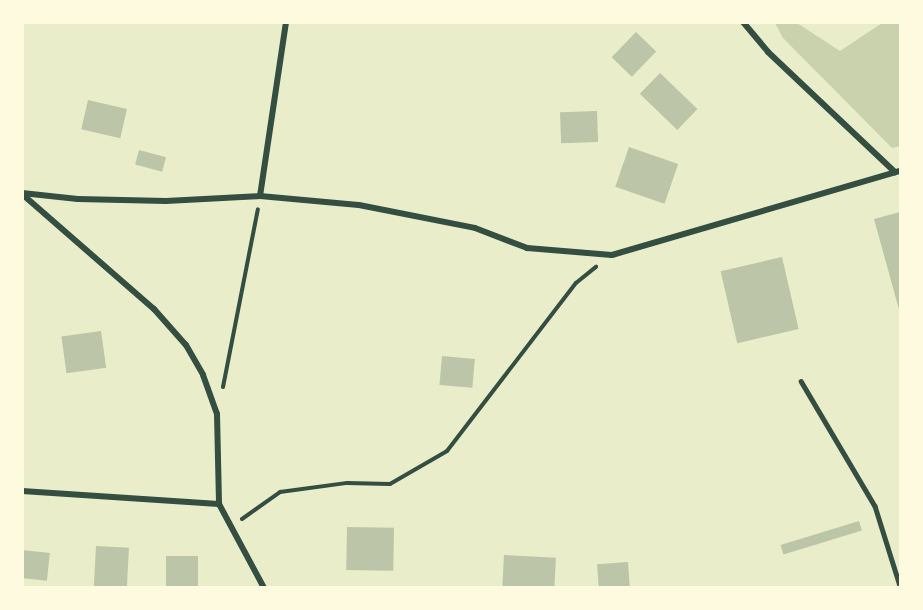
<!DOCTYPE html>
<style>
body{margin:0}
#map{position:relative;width:923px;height:610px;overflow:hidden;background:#e9edc9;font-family:Rubik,sans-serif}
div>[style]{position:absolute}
.green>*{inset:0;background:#cad2ad}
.building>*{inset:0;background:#bcc5a7;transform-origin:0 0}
.path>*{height:4px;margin:-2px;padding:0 2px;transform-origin:2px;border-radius:2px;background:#344e41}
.service>*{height:4.5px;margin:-2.25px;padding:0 2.25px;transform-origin:2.25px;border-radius:2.25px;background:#344e41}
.minor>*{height:6px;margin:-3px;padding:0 3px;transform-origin:3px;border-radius:3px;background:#344e41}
span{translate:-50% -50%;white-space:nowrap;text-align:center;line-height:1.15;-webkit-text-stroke:6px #fefae0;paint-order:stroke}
.frame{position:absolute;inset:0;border:24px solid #fefae0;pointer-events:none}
</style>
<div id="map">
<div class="green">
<i style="clip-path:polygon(775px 23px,797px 23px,840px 51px,882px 23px,900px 23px,900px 146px,892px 148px,783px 38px)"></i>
</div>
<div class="building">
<i style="left:636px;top:32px;width:28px;height:35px;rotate:44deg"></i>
<i style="left:660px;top:73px;width:52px;height:29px;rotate:44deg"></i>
<i style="left:88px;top:100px;width:40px;height:30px;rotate:13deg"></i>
<i style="left:597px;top:111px;width:31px;height:37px;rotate:88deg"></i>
<i style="left:629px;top:147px;width:52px;height:42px;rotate:19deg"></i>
<i style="left:139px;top:150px;width:28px;height:15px;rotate:15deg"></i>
<i style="clip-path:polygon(900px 212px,900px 313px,874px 219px)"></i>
<i style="left:782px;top:257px;width:74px;height:63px;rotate:77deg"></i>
<i style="left:101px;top:331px;width:37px;height:40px;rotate:82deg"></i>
<i style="left:442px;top:356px;width:33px;height:29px;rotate:5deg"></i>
<i style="left:859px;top:521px;width:10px;height:82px;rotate:73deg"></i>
<i style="left:347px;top:527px;width:47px;height:43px;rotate:1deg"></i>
<i style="left:96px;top:546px;width:33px;height:41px;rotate:3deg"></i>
<i style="left:22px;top:550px;width:28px;height:28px;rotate:6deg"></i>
<i style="left:504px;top:555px;width:52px;height:33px;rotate:3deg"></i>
<i style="left:198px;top:556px;width:32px;height:32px;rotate:90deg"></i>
<i style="left:628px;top:562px;width:26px;height:31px;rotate:86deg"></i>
</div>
<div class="path">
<i style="left:223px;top:387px;width:181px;rotate:-78.9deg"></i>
<i style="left:242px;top:519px;width:47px;rotate:-35.4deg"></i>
<i style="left:280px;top:492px;width:68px;rotate:-7.7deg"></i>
<i style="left:347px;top:483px;width:43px;rotate:1.3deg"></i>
<i style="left:390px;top:484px;width:66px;rotate:-30.1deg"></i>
<i style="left:447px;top:451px;width:212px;rotate:-52.5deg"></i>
<i style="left:576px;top:283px;width:26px;rotate:-39deg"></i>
</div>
<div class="service">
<i style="left:801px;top:381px;width:145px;rotate:59.4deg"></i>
<i style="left:875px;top:506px;width:84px;rotate:72.6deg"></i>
</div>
<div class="minor">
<i style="left:743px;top:22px;width:39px;rotate:50deg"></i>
<i style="left:768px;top:52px;width:175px;rotate:43.4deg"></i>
<i style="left:22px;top:193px;width:56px;rotate:6.1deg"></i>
<i style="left:78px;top:199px;width:88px;rotate:1.3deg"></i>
<i style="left:166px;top:201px;width:94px;rotate:-3deg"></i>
<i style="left:260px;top:196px;width:99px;rotate:5.2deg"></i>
<i style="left:359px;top:205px;width:118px;rotate:11.2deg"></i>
<i style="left:475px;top:228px;width:56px;rotate:21deg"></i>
<i style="left:527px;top:248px;width:85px;rotate:4.7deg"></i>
<i style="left:612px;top:255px;width:300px;rotate:-16.3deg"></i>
<i style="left:22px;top:194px;width:175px;rotate:41.1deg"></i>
<i style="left:154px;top:309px;width:48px;rotate:48.4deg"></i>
<i style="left:186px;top:345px;width:34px;rotate:60deg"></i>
<i style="left:203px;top:375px;width:41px;rotate:70.3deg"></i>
<i style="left:217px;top:414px;width:90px;rotate:88.7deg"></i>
<i style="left:219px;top:504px;width:95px;rotate:61.8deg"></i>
<i style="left:260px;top:196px;width:176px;rotate:-81.5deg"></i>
<i style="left:22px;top:491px;width:197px;rotate:3.8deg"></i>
</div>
<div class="frame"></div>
</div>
